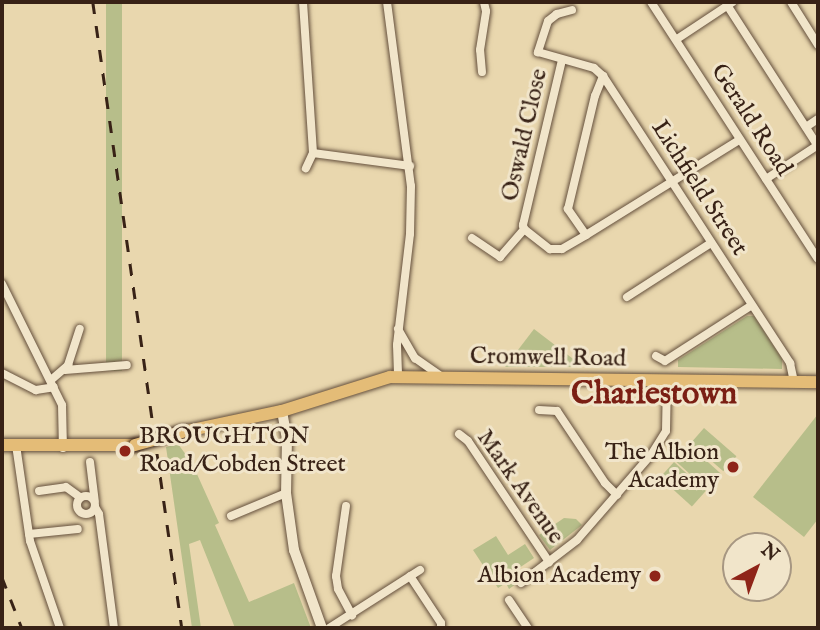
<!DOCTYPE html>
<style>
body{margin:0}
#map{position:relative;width:820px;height:630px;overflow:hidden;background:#e9d7ae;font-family:"IM FELL English",serif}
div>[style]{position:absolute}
.green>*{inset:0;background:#b7be8a;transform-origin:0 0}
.roads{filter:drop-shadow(0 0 2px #644f3c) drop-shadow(0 0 2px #644f3c)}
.minor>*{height:8px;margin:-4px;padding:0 4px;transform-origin:4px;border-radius:4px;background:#f1e5ca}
.minor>.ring{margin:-4px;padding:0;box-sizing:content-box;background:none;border:8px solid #f1e5ca;border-radius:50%}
.tertiary>*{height:10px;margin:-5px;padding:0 5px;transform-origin:5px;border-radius:5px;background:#f1e5ca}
.trunk>*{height:12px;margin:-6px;padding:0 6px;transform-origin:6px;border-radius:6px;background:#e4bc77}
.rail>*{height:2.5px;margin-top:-1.25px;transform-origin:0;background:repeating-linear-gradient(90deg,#382216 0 12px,transparent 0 24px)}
.bridges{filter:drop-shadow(0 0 2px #382216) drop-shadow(0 0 2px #382216)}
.trunk-bridge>*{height:12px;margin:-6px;padding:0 6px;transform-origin:6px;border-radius:6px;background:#e4bc77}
.dots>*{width:19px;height:19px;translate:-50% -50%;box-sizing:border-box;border:4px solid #f1e5ca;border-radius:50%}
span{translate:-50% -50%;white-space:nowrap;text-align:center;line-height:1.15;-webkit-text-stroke:6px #f1e5ca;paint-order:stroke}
.street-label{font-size:24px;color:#382216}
.poi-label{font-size:24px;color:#382216}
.left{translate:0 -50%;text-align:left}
.right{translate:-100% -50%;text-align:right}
.district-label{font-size:32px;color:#7a1f14;font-weight:700}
.frame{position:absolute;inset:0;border:4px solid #382216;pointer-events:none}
.north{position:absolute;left:722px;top:532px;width:70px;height:70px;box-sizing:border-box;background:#f1e5ca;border:2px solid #a79782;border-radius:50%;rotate:41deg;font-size:19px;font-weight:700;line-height:28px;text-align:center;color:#382216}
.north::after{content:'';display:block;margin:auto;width:24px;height:32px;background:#8f2418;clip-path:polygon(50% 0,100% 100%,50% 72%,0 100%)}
</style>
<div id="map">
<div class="green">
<i style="left:106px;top:2px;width:16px;height:369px"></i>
<i style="clip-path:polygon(747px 316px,754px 316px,782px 359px,782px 369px,678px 367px,678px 360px)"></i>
<i style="clip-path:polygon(534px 329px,581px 365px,580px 367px,505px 367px)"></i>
<i style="clip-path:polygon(818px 414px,818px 519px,804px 537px,753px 497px)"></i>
<i style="left:704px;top:428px;width:43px;height:20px;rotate:41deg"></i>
<i style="clip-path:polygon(178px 444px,192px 463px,219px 523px,215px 525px,249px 602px,294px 583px,311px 628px,235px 628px,200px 540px,189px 544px,201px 628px,192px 628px,166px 447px)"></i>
<i style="left:689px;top:445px;width:43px;height:21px;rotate:42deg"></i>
<i style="left:674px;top:462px;width:43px;height:21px;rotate:42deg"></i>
<i style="clip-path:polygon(564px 518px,576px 519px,582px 525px,550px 550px,539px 535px)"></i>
<i style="clip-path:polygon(496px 536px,508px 555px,525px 544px,534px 558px,510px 574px,516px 584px,509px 589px,506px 583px,498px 588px,473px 550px)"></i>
</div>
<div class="roads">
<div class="minor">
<i style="left:303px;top:2px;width:151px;rotate:86.2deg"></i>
<i style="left:313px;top:153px;width:17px;rotate:115deg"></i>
<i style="left:387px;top:2px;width:186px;rotate:82.6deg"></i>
<i style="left:411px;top:186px;width:48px;rotate:91.2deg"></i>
<i style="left:410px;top:234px;width:112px;rotate:96.7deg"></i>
<i style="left:397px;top:345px;width:33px;rotate:88deg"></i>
<i style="left:651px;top:2px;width:306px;rotate:57deg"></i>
<i style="left:791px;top:2px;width:51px;rotate:57.9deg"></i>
<i style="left:727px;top:5px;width:168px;rotate:57.2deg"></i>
<i style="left:572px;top:10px;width:16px;rotate:165deg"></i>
<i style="left:557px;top:14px;width:11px;rotate:142deg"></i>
<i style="left:548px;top:21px;width:33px;rotate:108deg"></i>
<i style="left:538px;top:52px;width:58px;rotate:15.9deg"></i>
<i style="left:594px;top:68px;width:12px;rotate:42deg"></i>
<i style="left:603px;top:76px;width:343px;rotate:56.9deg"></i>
<i style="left:790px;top:363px;width:19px;rotate:78deg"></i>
<i style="left:677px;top:39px;width:67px;rotate:-33.5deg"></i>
<i style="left:562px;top:60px;width:170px;rotate:103.3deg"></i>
<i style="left:523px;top:225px;width:4px;rotate:76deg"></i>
<i style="left:524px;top:229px;width:33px;rotate:38deg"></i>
<i style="left:550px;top:249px;width:12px"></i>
<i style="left:562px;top:249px;width:28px;rotate:-30deg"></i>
<i style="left:586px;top:235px;width:180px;rotate:-31.8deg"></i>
<i style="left:482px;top:72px;width:22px;rotate:-95deg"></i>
<i style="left:480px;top:50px;width:39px;rotate:-81deg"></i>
<i style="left:486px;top:11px;width:9px;rotate:-103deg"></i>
<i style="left:806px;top:127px;width:14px;rotate:-34deg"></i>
<i style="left:313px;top:153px;width:98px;rotate:7.6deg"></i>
<i style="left:766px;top:179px;width:62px;rotate:-33.2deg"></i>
<i style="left:586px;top:235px;width:32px;rotate:-125deg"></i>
<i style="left:568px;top:209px;width:116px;rotate:-76.6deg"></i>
<i style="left:595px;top:96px;width:22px;rotate:-68deg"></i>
<i style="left:472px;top:238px;width:34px;rotate:34deg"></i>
<i style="left:500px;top:257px;width:37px;rotate:-49deg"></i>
<i style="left:2px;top:284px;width:135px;rotate:63.6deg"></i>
<i style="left:62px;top:405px;width:43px;rotate:88.7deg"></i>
<i style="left:627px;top:297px;width:100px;rotate:-32.7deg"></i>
<i style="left:398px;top:329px;width:34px;rotate:60deg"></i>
<i style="left:415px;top:358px;width:29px;rotate:35deg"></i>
<i style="left:656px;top:356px;width:10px;rotate:29deg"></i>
<i style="left:665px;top:361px;width:103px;rotate:-32.8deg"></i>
<i style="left:65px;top:370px;width:62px;rotate:-4.6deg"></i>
<i style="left:2px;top:373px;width:38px;rotate:27deg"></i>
<i style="left:36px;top:390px;width:18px;rotate:-9deg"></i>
<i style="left:51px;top:380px;width:23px;rotate:-41deg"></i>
<i style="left:68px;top:365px;width:38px;rotate:-72deg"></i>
<i style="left:539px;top:410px;width:18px;rotate:3deg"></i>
<i style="left:557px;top:411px;width:87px;rotate:56.3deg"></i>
<i style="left:605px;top:483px;width:17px;rotate:45deg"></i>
<i style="left:459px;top:434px;width:11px;rotate:38deg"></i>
<i style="left:468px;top:441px;width:146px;rotate:56.2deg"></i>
<i style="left:16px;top:445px;width:97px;rotate:81.7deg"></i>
<i style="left:30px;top:541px;width:92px;rotate:71deg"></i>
<i style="left:90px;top:462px;width:39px;rotate:83deg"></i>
<i style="left:39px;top:491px;width:27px;rotate:-8deg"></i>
<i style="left:66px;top:487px;width:17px;rotate:36deg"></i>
<i class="ring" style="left:77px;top:496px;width:10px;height:10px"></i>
<i style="left:346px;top:506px;width:71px;rotate:98.1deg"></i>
<i style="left:336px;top:576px;width:13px;rotate:81deg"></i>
<i style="left:338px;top:589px;width:30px;rotate:62deg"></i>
<i style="left:95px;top:507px;width:8px;rotate:60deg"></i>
<i style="left:99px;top:514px;width:115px;rotate:82.5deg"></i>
<i style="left:231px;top:516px;width:60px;rotate:-22.7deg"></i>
<i style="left:29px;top:534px;width:49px;rotate:-5.8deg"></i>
<i style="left:410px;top:576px;width:56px;rotate:56.6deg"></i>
<i style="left:441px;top:623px;width:5px;rotate:90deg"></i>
<i style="left:521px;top:583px;width:71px;rotate:-37.5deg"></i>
<i style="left:577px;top:540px;width:113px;rotate:-49deg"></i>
<i style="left:651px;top:455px;width:28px;rotate:-58deg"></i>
<i style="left:666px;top:431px;width:51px;rotate:-88.9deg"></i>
<i style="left:509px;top:600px;width:34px;rotate:56deg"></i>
<i style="left:329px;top:628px;width:108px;rotate:-32.5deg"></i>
</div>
<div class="tertiary">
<i style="left:282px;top:411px;width:27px;rotate:80deg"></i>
<i style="left:287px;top:438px;width:55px;rotate:91deg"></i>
<i style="left:286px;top:493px;width:58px;rotate:82deg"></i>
<i style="left:294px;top:550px;width:83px;rotate:70.3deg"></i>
</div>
<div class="trunk">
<i style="left:182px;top:432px;width:102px;rotate:-11.9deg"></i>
<i style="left:282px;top:411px;width:113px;rotate:-17.5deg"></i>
<i style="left:390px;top:377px;width:428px;rotate:0.7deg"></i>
<i style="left:2px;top:445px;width:133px"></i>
</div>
</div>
<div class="rail">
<i style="left:93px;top:2px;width:632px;rotate:81.91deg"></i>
<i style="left:2px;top:577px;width:55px;rotate:68.6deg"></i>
</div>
<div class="bridges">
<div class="trunk-bridge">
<i style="left:135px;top:445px;width:49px;rotate:-15.5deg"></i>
</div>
</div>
<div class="dots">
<i style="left:125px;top:451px;background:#8f2418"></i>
<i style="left:733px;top:467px;background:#8f2418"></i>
<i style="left:655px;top:576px;background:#8f2418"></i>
</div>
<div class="street-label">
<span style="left:751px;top:120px;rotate:57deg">Gerald Road</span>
<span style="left:525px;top:135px;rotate:-77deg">Oswald Close</span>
<span style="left:699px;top:188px;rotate:57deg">Lichfield Street</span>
<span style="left:548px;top:358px;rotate:1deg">Cromwell Road</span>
<span style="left:520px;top:487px;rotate:55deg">Mark Avenue</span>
</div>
<div class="poi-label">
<span class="left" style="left:139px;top:451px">BROUGHTON<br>Road/Cobden Street</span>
<span class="right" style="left:719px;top:467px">The Albion<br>Academy</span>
<span class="right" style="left:641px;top:576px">Albion Academy</span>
</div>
<div class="district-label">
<span style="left:654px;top:395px">Charlestown</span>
</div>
<div class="frame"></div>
<div class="north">N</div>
</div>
